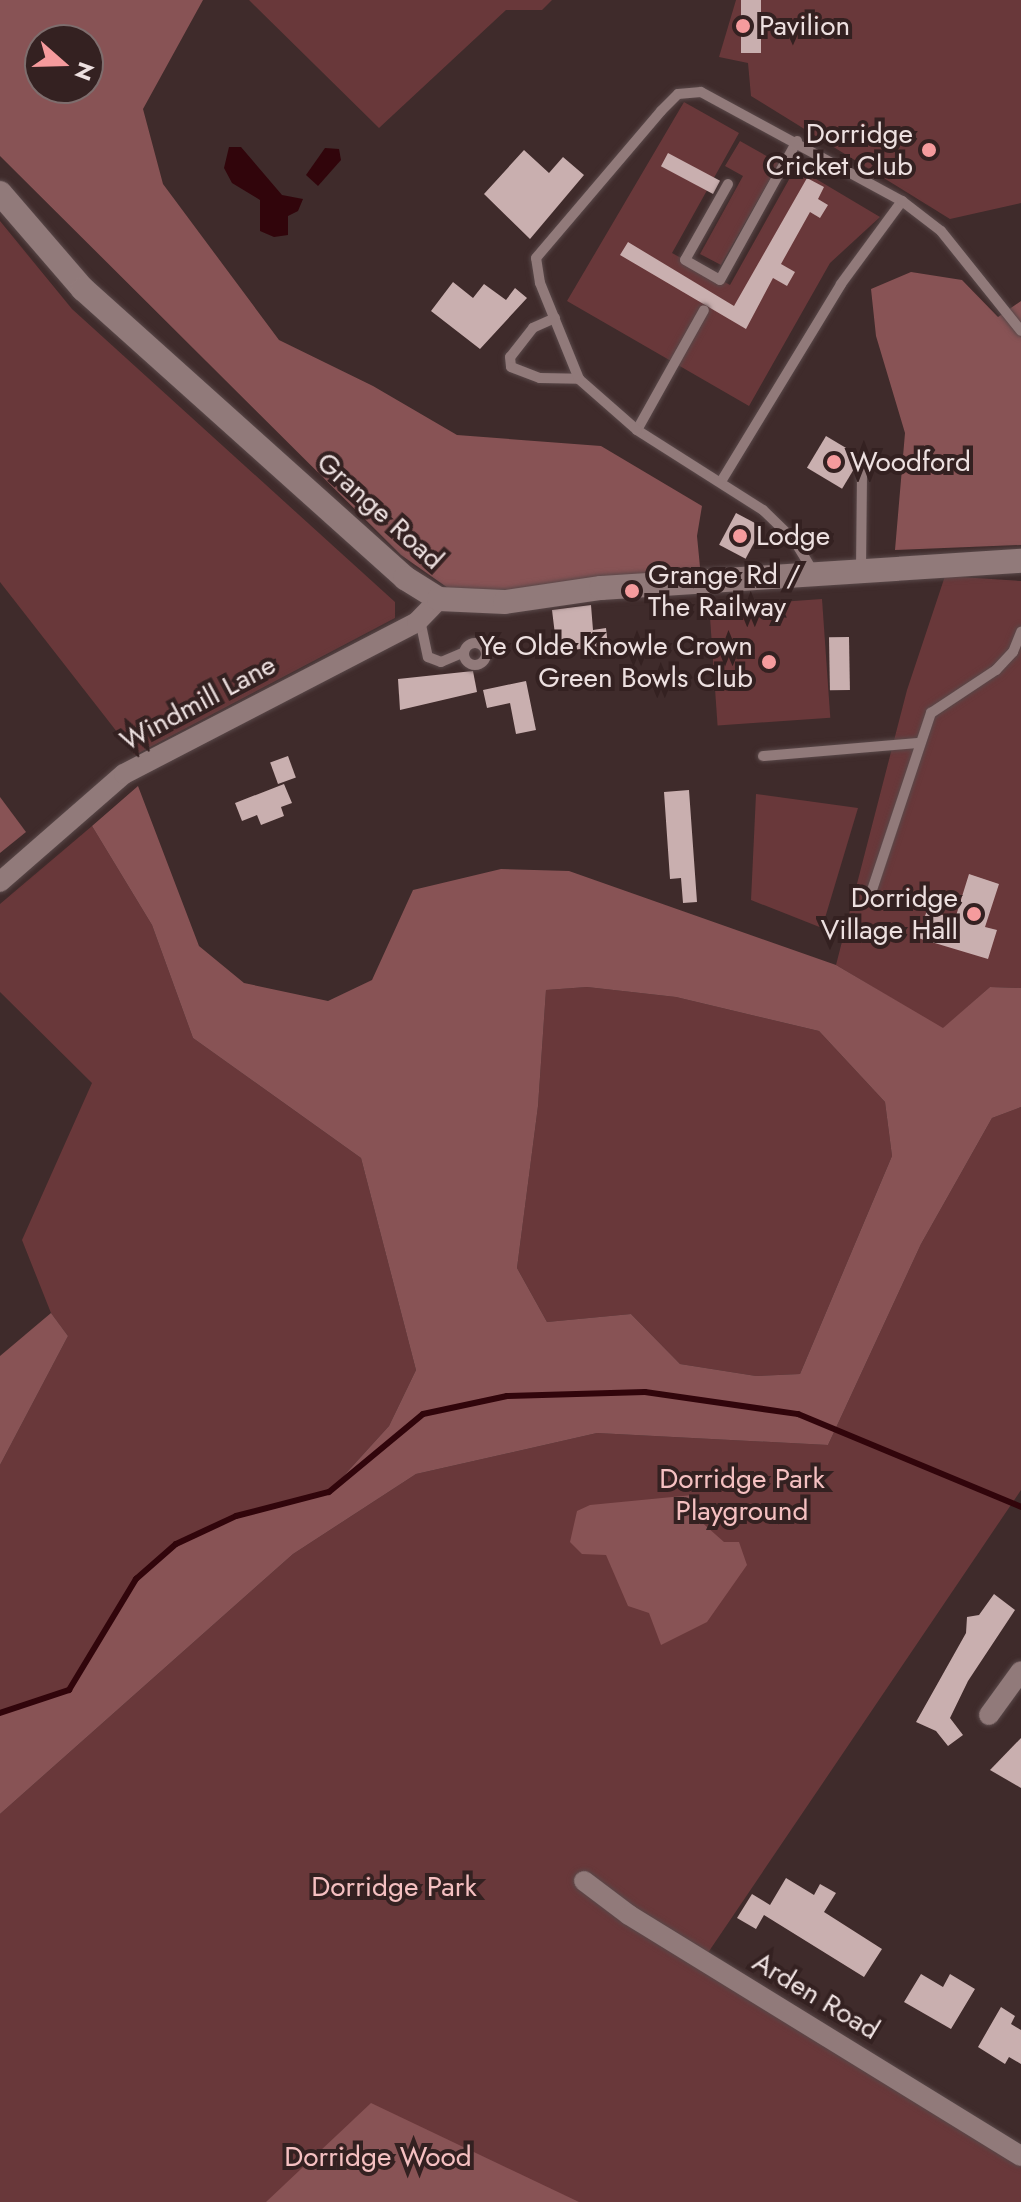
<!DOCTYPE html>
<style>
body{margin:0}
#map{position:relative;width:1021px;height:2202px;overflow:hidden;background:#3f2b2b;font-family:Jost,sans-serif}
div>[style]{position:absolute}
.green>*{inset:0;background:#69383a;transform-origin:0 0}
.forest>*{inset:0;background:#885355}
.water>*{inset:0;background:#31050b}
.stream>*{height:6px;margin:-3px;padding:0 3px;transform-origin:3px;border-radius:3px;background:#31050b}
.building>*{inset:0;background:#c9afaf;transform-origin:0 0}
.roads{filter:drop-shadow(0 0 2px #594849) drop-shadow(0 0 2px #594849)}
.lane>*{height:10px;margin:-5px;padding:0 5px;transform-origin:5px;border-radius:5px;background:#917a7a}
.lane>.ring{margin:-5px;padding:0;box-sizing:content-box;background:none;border:10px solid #917a7a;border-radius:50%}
.street>*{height:20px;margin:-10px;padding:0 10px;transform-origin:10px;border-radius:10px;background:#917a7a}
.secondary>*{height:24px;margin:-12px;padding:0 12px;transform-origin:12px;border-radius:12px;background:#917a7a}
.dots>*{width:22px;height:22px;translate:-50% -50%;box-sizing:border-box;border:4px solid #342121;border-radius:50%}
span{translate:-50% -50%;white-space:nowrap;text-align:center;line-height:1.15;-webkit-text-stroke:8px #342121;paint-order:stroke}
.poi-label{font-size:28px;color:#ede0e0}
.left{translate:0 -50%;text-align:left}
.right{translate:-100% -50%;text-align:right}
.street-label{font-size:28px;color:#ede0e0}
.park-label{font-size:28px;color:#f5c0c1}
.north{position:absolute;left:24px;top:24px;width:80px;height:80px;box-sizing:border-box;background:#342121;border:2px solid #7e6d6d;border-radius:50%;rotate:110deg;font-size:22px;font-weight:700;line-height:32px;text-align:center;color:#ede0e0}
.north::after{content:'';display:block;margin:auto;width:28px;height:36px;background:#f59b9d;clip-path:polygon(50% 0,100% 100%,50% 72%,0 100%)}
</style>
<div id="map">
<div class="green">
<i style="clip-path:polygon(249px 0,552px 0,542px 10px,506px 10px,379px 128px)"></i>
<i style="clip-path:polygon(736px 0,1021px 0,1021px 203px,950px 219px,751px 96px,748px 63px,719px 57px)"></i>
<i style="clip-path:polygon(684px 102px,739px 133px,672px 253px,730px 285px,796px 167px,880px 217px,830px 263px,749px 406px,567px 301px)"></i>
<i style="clip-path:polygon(740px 141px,779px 163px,721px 265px,700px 254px,743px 176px,725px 166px)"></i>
<i style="clip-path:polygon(0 221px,72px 309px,395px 602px,395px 618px,135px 755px,0 582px)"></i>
<i style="clip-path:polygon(945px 576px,1021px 581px,1021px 988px,990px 987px,943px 1029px,836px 965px,907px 690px)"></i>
<i style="left:822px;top:599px;width:119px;height:113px;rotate:86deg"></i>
<i style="clip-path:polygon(756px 794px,858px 808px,822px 928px,751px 900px)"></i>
<i style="clip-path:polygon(92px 826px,152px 925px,193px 1038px,361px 1158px,416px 1370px,389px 1426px,329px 1492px,236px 1516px,87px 1665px,69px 1690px,0 1713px,0 1465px,68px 1336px,51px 1313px,22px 1240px,92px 1083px,0 992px,0 904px)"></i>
<i style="clip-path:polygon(587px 987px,676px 997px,819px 1031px,885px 1102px,892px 1156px,800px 1374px,756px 1376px,680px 1364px,631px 1314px,547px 1322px,517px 1268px,538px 1106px,546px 990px)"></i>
<i style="clip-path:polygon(1021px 1107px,1021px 1490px,699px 1966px,1021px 2163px,1021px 2202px,0 2202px,0 1814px,293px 1554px,416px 1474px,597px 1433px,828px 1445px,921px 1244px,992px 1118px)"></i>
</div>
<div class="forest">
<i style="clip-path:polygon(evenodd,0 0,203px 0,143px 109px,163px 184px,279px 340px,373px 386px,457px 435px,601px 446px,702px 506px,697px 536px,700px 567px,510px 590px,448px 588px,401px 555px,0 156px,0 0,40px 40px,88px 40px,88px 88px,40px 88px,40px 40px)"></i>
<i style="clip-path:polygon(911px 272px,962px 280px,998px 317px,1021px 301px,1021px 545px,895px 550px,905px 433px,876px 336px,871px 289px)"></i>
<i style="clip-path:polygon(evenodd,138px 786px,199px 946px,244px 983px,328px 1001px,372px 980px,413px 890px,501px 869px,569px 871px,836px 965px,943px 1028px,990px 987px,1021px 988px,1021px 1107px,992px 1118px,921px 1244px,828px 1445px,597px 1433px,416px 1474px,293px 1554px,0 1814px,0 1713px,69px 1690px,136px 1579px,176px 1544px,236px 1516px,329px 1492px,389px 1426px,416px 1370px,361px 1158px,193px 1038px,152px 925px,92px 826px,138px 786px,587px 987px,676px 997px,819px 1031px,885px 1102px,892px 1156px,800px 1374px,756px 1376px,680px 1364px,631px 1314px,547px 1322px,517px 1268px,538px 1106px,546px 990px,587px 987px)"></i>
<i style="clip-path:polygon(0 797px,26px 832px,0 853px)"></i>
<i style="clip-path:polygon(51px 1313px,68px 1336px,0 1465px,0 1356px)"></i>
<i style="clip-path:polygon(693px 1495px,698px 1519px,724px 1542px,739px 1542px,747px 1565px,707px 1622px,661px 1645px,649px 1613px,628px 1606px,606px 1555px,582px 1554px,570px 1542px,577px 1511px,590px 1505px)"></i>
<i style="clip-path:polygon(371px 2103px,579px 2202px,266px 2202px)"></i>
</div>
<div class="water">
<i style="clip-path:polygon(229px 147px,241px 147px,282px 195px,303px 199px,298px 211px,288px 216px,288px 235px,274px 237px,260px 231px,260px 200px,232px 183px,224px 168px)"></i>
<i style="clip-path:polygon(325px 148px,339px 149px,341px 160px,318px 186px,306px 175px)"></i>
</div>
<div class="stream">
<i style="left:0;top:1713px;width:73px;rotate:-18.4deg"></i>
<i style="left:69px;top:1690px;width:130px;rotate:-58.9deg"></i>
<i style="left:136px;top:1579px;width:53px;rotate:-41.2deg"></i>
<i style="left:176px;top:1544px;width:66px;rotate:-25deg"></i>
<i style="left:236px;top:1516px;width:96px;rotate:-14.5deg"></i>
<i style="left:329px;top:1492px;width:122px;rotate:-39.7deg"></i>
<i style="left:423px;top:1414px;width:86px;rotate:-12.1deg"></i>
<i style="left:507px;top:1396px;width:138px;rotate:-1.7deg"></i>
<i style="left:645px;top:1392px;width:155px;rotate:8.2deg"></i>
<i style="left:798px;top:1414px;width:242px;rotate:22.6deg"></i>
</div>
<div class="building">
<i style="left:741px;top:0;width:20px;height:53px"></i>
<i style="clip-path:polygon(524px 150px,549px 173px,563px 157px,584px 175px,530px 239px,484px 194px)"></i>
<i style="left:668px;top:153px;width:59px;height:15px;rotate:28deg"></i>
<i style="clip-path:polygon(807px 178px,824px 187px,818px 199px,828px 205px,820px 218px,810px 212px,781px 264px,795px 272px,787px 286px,773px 278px,746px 329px,620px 255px,628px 242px,734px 306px)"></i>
<i style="clip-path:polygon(453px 282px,473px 298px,484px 284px,506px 300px,515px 288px,527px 298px,480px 349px,431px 311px)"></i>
<i style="left:826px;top:436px;width:41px;height:37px;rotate:31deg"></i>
<i style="left:736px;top:513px;width:30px;height:36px;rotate:28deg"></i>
<i style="clip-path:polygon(591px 605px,593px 630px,606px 628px,608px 646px,571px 650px,570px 641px,556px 643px,552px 610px)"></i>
<i style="left:849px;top:637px;width:53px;height:20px;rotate:89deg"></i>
<i style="clip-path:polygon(473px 671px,477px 692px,400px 710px,398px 679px)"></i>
<i style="clip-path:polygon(526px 681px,536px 730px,516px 734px,510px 703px,487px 708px,483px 690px)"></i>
<i style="left:288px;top:756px;width:23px;height:19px;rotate:70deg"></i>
<i style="clip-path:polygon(284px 784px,292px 803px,281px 807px,284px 816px,261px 825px,257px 815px,242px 821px,235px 803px)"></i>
<i style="clip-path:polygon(689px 790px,697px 902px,683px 903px,681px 878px,670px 879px,664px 792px)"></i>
<i style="clip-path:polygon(969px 874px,999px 884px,985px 927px,997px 930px,988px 959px,918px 938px,927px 910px,955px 919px)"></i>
<i style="clip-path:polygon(994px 1594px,1015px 1610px,968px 1681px,950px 1718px,963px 1735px,948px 1746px,936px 1731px,916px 1722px,966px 1633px,967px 1617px,979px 1615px)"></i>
<i style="clip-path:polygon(1021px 1738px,1021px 1788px,990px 1770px)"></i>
<i style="clip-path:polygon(786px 1878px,814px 1895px,820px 1884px,836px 1893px,824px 1912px,882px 1949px,864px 1977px,764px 1915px,756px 1929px,737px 1918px,752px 1894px,770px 1905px)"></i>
<i style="clip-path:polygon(921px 1974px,943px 1987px,950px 1974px,975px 1989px,951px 2029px,904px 2002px)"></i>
<i style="clip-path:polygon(1001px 2007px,1015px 2016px,1011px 2024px,1021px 2030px,1021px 2064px,1009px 2057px,1005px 2064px,978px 2047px)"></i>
</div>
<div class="roads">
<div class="lane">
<i style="left:728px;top:184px;width:87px;rotate:119.5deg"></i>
<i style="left:685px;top:260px;width:40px;rotate:29.7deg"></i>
<i style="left:720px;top:280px;width:159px;rotate:-61deg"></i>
<i style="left:555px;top:318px;width:24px;rotate:156deg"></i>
<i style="left:533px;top:328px;width:37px;rotate:128deg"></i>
<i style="left:510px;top:357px;width:10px;rotate:84deg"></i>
<i style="left:511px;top:367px;width:31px;rotate:21deg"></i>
<i style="left:540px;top:378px;width:39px;rotate:1deg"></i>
<i style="left:637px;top:430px;width:137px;rotate:-60.8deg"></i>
<i style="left:722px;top:480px;width:229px;rotate:-58.7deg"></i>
<i style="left:841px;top:284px;width:103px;rotate:-53.7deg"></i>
<i style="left:861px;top:570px;width:99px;rotate:-89.4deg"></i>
<i style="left:814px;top:573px;width:39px;rotate:-121deg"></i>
<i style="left:794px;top:540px;width:43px;rotate:-135.9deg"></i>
<i style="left:763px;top:510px;width:149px;rotate:-147.6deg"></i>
<i style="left:637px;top:430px;width:77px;rotate:-138.7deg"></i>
<i style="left:579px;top:379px;width:104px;rotate:-112.1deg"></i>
<i style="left:540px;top:283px;width:25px;rotate:-99deg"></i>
<i style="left:536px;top:258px;width:193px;rotate:-49.6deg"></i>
<i style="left:661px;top:111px;width:24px;rotate:-45deg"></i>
<i style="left:678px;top:94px;width:23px;rotate:-5deg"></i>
<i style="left:701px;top:92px;width:229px;rotate:28.5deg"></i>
<i style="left:902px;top:201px;width:49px;rotate:37.6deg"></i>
<i style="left:941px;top:231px;width:128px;rotate:51.3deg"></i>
<i style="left:420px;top:620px;width:38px;rotate:78deg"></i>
<i style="left:428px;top:657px;width:14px;rotate:21deg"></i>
<i style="left:441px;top:662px;width:25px;rotate:-23deg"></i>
<i class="ring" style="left:464px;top:643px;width:12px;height:12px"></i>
<i style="left:763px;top:756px;width:156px;rotate:-4.8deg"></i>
<i style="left:872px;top:890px;width:187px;rotate:-71.6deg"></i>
<i style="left:931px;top:713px;width:78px;rotate:-33.5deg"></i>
<i style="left:996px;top:670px;width:25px;rotate:-47deg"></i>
<i style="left:1013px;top:652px;width:22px;rotate:-68deg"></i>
</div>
<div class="street">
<i style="left:0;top:882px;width:164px;rotate:-41.1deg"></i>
<i style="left:124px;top:774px;width:330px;rotate:-27.4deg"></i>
<i style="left:417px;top:622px;width:32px;rotate:-46deg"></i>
<i style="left:989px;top:1715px;width:54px;rotate:-54deg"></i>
<i style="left:584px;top:1881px;width:56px;rotate:37.1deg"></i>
<i style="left:629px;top:1915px;width:460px;rotate:31.6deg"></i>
</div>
<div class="secondary">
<i style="left:0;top:193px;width:127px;rotate:49.2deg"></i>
<i style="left:83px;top:289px;width:433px;rotate:41.9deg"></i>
<i style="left:405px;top:578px;width:40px;rotate:32deg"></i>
<i style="left:439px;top:599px;width:66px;rotate:2.6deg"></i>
<i style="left:505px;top:602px;width:97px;rotate:-8.3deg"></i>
<i style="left:601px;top:588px;width:421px;rotate:-3.7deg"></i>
</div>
</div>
<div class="dots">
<i style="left:743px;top:26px;background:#f59b9d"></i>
<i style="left:929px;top:150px;background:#f59b9d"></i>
<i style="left:834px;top:462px;background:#f59b9d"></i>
<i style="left:740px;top:536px;background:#f59b9d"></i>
<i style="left:632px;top:591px;background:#f59b9d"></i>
<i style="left:769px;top:662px;background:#f59b9d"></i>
<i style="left:974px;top:914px;background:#f59b9d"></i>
</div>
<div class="poi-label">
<span class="left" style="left:759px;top:26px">Pavilion</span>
<span class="right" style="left:913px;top:150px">Dorridge<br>Cricket Club</span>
<span class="left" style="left:850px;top:462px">Woodford</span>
<span class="left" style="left:756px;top:536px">Lodge</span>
<span class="left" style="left:648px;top:591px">Grange Rd /<br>The Railway</span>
<span class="right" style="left:753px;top:662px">Ye Olde Knowle Crown<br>Green Bowls Club</span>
<span class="right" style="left:958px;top:914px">Dorridge<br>Village Hall</span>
</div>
<div class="street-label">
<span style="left:380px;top:511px;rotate:42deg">Grange Road</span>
<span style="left:198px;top:703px;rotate:-28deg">Windmill Lane</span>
<span style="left:816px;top:1996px;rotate:31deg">Arden Road</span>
</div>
<div class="park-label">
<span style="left:742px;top:1495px">Dorridge Park<br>Playground</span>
<span style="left:394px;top:1887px">Dorridge Park</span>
<span style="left:378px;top:2157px">Dorridge Wood</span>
</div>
<div class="north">N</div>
</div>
